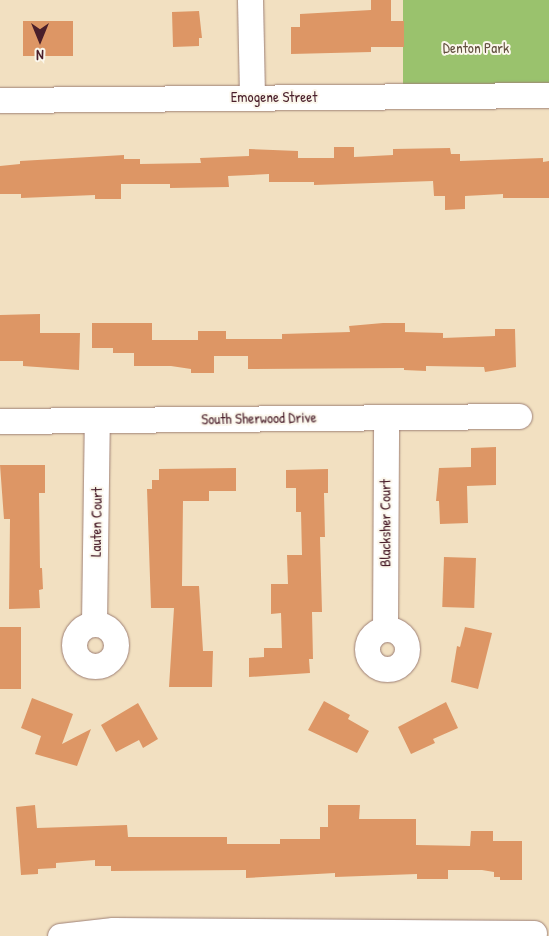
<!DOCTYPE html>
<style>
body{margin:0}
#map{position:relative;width:549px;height:936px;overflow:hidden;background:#f2e0c1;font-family:"Patrick Hand",sans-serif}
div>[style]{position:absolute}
.green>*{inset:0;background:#9ac26d;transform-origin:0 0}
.building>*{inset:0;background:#dd9665;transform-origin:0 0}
.roads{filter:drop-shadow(0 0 1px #9e8076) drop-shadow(0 0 1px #9e8076)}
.street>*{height:25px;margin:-12.5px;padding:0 12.5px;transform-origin:12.5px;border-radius:12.5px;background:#fff}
.street>.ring{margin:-12.5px;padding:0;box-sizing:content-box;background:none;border:25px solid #fff;border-radius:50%}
span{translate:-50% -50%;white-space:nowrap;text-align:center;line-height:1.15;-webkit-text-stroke:4px #fbf7ec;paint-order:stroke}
.park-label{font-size:15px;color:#62503f}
.street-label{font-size:15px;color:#4a1f2b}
.north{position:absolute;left:15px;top:15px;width:50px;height:50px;-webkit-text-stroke:4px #fbf7ec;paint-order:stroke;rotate:180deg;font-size:14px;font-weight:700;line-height:20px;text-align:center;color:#4a1f2b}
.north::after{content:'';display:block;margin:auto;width:18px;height:22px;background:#4a1f2b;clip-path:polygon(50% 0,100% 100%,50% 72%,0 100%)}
</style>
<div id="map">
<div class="green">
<i style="left:403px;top:0;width:146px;height:97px"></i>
</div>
<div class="building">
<i style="clip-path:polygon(371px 0,391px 0,391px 21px,404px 21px,404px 47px,371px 47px,371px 52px,291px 54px,291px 27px,300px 27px,300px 14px,371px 10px)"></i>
<i style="clip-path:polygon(199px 11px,202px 38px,199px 38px,199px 46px,173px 47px,172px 12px)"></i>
<i style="left:73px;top:21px;width:35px;height:50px;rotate:90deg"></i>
<i style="clip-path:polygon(334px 147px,354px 147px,354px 157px,393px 155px,393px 149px,450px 148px,451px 154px,460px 154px,460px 161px,543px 158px,543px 162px,549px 161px,549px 198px,503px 198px,503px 194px,465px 196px,465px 209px,445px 210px,445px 196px,434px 196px,433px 181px,314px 185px,314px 182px,269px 182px,269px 174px,228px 176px,229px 187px,170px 188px,170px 184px,121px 184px,121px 199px,95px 199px,95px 195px,21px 198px,21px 194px,0 194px,0 166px,20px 164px,20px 161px,124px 155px,124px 159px,140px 159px,140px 164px,201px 163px,200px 158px,249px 156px,249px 149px,298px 151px,298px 158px,334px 158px)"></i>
<i style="clip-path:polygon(40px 314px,40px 333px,80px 333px,79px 370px,23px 366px,23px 361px,0 361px,0 315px)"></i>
<i style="clip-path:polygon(92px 323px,152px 323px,152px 340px,198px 340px,198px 331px,226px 331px,226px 339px,282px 339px,282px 334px,350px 332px,349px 326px,383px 323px,405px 323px,405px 332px,443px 333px,443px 338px,495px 336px,495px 329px,515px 329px,516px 367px,485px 372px,484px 367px,426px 366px,426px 371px,404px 370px,404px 368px,248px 369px,248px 356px,214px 356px,214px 373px,191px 373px,191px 369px,171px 366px,134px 366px,134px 353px,113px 353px,113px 348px,92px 348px)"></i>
<i style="clip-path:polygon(496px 447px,496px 485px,467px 486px,468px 523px,440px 524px,439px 501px,436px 501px,439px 468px,471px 467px,471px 448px)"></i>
<i style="clip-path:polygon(0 465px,45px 465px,45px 493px,39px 493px,40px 568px,42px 568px,43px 589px,39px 590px,40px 608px,9px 609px,10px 519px,4px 519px)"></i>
<i style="clip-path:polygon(236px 468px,236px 491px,209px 491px,209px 501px,183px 501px,182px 586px,199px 586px,203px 651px,213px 651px,212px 687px,169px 687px,174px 608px,151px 608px,147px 489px,152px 489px,152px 480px,159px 480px,159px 469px)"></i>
<i style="clip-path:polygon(328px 469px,328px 493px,324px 493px,325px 537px,320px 537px,322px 612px,312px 612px,313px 659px,309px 659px,310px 673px,249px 677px,249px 658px,264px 657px,264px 648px,282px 648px,281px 613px,271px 614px,271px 584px,288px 584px,287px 555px,302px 555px,301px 512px,296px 512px,296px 488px,286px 488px,286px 470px)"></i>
<i style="left:444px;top:557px;width:32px;height:50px;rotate:2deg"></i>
<i style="left:0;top:627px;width:21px;height:62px"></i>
<i style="clip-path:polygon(465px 627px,492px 633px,478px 689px,451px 682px,457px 646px,460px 647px)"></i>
<i style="clip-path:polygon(32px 698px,73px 714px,62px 744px,91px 729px,77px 766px,35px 754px,41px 736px,21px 728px)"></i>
<i style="clip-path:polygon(324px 701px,350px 715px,348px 719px,369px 731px,357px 753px,308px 730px)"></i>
<i style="clip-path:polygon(446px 702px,458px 728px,433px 739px,435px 743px,411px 754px,398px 727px)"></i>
<i style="clip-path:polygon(138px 703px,158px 739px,143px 748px,139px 740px,116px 752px,101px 725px)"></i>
<i style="clip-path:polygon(35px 805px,37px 828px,127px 825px,128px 837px,227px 837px,227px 844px,280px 844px,280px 839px,320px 839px,320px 827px,328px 827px,328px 805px,360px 805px,359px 819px,416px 819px,416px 845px,470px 846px,471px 831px,493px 831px,493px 841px,522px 841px,522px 880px,500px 880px,500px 877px,494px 877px,494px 872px,482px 870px,448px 870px,448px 879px,417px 879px,417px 874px,335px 877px,335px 873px,246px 878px,246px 870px,111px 871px,111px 866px,95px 866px,95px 860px,56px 863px,56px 868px,38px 869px,38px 874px,21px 875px,16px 807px)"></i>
</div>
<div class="roads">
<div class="street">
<i style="left:250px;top:0;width:97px;rotate:88.8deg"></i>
<i style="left:0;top:100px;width:549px;rotate:-0.52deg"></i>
<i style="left:0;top:421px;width:519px;rotate:-0.55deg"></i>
<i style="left:94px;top:624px;width:204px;rotate:-89.2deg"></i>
<i class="ring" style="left:74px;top:624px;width:17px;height:17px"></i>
<i class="ring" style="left:367px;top:629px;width:15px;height:15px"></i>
<i style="left:385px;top:629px;width:212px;rotate:-89.7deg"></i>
<i style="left:60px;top:936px;width:53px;rotate:-6.5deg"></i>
<i style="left:113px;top:930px;width:421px;rotate:0.4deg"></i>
</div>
</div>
<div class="park-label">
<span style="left:476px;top:48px">Denton Park</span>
</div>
<div class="street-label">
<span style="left:274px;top:97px">Emogene Street</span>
<span style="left:259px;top:418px;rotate:-1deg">South Sherwood Drive</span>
<span style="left:96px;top:522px;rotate:-89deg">Lauten Court</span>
<span style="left:385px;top:523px;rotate:-90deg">Blacksher Court</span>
</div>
<div class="north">N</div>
</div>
